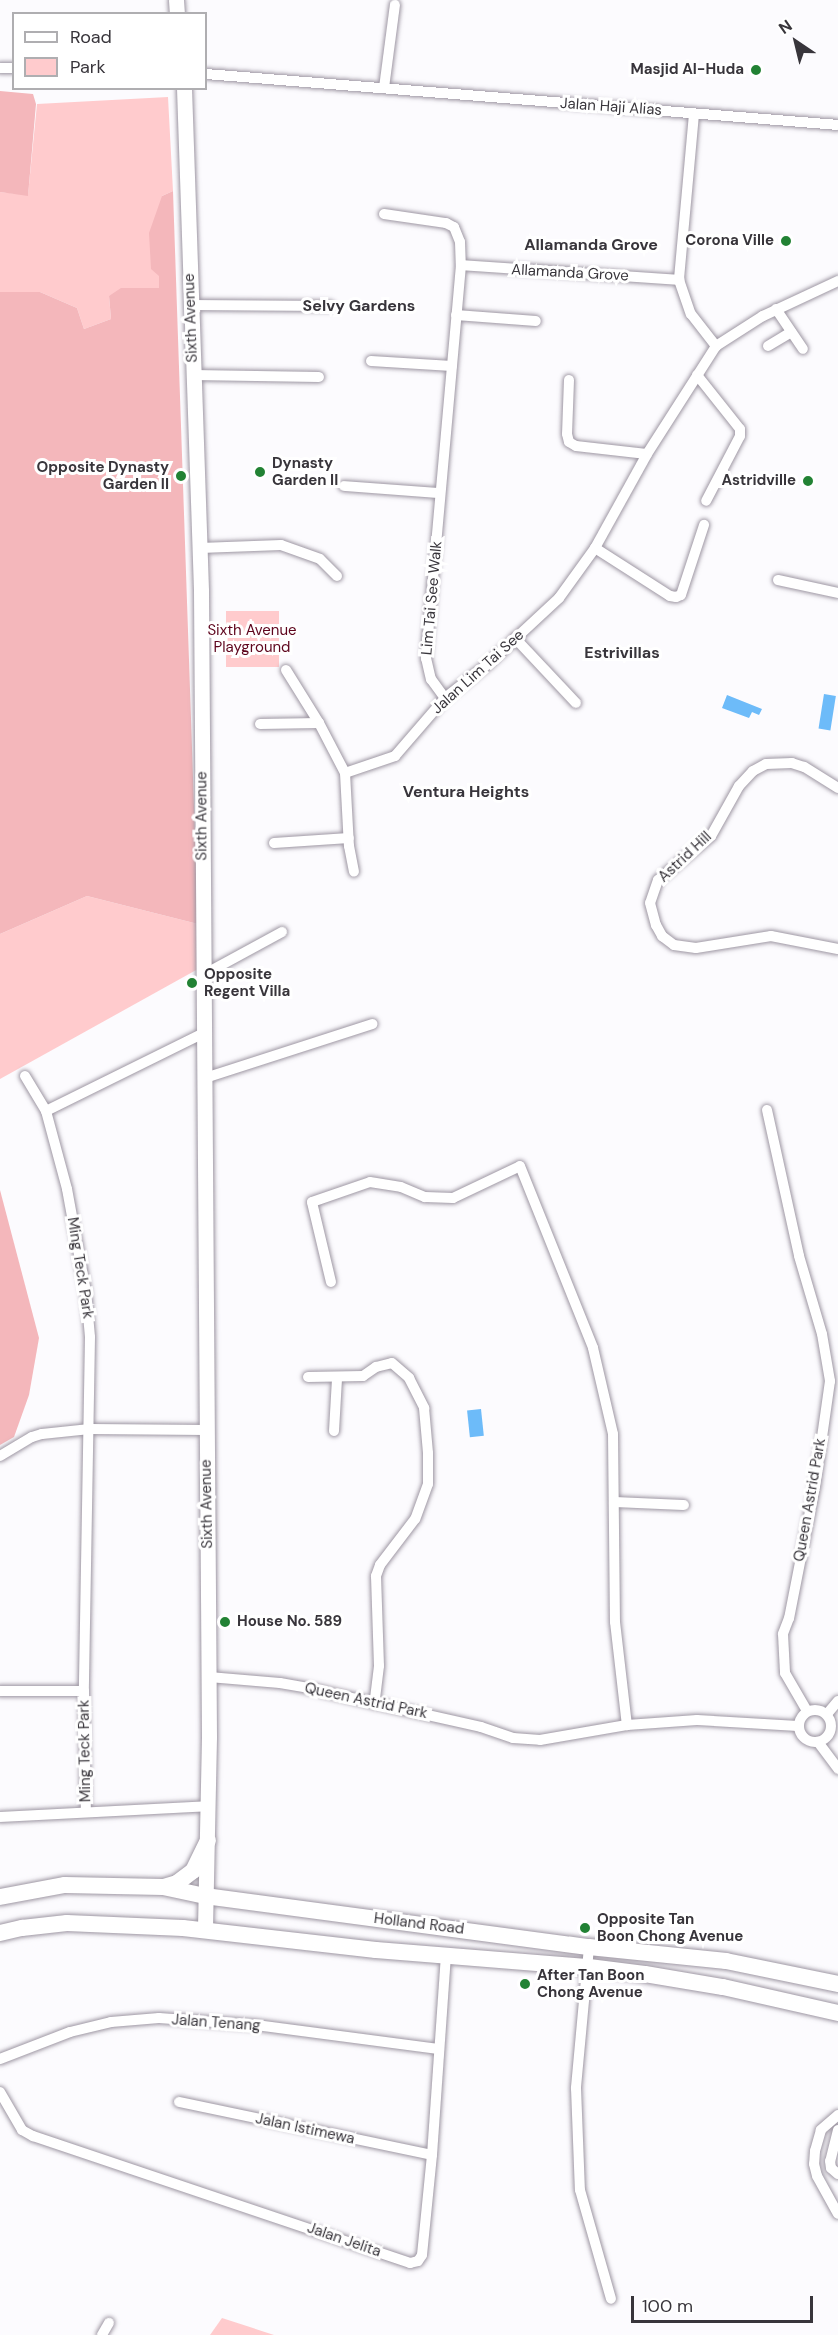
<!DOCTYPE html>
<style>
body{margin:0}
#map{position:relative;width:838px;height:2335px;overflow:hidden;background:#fcfbfe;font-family:"DM Sans",sans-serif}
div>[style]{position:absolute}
.green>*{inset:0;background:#ffcbcd;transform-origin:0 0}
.forest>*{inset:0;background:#f4b7bb}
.water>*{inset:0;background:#6dbbf9;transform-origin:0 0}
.roads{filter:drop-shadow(0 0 2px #9e97a3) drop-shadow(0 0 2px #9e97a3)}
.street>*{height:10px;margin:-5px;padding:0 5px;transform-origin:5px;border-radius:5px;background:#fff}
.street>.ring{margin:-5px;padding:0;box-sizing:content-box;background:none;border:10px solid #fff;border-radius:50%}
.secondary>*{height:15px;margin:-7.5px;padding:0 7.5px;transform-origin:7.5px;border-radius:7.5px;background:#fff}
.primary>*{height:16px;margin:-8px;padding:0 8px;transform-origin:8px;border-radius:8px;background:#fff}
.dots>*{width:16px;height:16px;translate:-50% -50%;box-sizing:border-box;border:3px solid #fff;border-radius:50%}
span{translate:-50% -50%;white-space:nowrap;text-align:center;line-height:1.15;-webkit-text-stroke:6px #fff;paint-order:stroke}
.poi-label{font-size:15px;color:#38353b;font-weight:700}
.right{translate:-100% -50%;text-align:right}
.left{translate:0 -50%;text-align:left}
.street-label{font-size:15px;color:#38353b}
.park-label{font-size:15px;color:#5e051d}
.neighbourhood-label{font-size:16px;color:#38353b;font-weight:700}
.legend{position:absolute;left:12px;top:12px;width:195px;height:78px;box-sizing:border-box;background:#fff;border:2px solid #afaeb1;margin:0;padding:8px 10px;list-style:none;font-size:18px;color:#38353b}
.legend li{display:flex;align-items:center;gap:12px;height:30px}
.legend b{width:30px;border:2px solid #afaeb1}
.north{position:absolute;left:766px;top:12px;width:60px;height:60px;-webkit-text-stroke:4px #fff;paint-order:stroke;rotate:325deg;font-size:16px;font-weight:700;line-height:24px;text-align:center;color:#38353b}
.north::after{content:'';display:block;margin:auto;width:21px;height:27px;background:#38353b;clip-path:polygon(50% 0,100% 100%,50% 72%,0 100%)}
.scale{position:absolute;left:631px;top:2296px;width:182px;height:27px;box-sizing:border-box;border:3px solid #38353b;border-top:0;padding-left:8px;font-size:18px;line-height:21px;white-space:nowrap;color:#38353b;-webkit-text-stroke:4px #fff;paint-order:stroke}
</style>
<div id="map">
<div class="green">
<i style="clip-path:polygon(168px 97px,173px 191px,162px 196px,159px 288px,109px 296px,111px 319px,84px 329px,77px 308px,40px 292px,0 292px,0 192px,28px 195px,37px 104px)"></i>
<i style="left:226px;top:611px;width:53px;height:56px"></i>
<i style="clip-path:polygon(87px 896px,198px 924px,198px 969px,0 1079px,0 934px)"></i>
<i style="clip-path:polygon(222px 2318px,274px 2335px,210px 2335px)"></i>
</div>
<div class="forest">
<i style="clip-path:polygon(0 91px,33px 94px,36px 104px,28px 196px,0 192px)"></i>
<i style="clip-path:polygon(173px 191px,198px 924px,87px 896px,0 934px,0 292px,40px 292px,77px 308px,84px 329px,111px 319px,109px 296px,121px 288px,159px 288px,159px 276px,151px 269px,149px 233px,162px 196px)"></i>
<i style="clip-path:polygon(0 1190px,39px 1338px,29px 1395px,14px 1437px,0 1445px)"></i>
</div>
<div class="water">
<i style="left:824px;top:694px;width:12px;height:35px;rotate:9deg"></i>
<i style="clip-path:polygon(727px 695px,762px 709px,759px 715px,752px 712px,749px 718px,722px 708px)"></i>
<i style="left:481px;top:1409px;width:27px;height:14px;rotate:84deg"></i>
</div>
<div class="roads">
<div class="street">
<i style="left:0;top:68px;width:14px"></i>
<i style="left:206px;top:74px;width:634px;rotate:4.61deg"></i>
<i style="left:384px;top:88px;width:84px;rotate:-82.5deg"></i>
<i style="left:694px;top:114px;width:167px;rotate:95.2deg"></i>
<i style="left:679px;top:280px;width:36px;rotate:71deg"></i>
<i style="left:691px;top:314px;width:41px;rotate:52deg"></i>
<i style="left:384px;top:214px;width:63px;rotate:8.3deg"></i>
<i style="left:446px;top:223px;width:9px;rotate:27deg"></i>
<i style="left:454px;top:227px;width:16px;rotate:68deg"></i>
<i style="left:460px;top:242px;width:23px;rotate:88deg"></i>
<i style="left:461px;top:265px;width:395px;rotate:95.1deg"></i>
<i style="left:426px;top:658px;width:22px;rotate:77deg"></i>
<i style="left:431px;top:679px;width:24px;rotate:54deg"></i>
<i style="left:461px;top:265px;width:219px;rotate:3.9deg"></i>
<i style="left:190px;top:305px;width:140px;rotate:0.4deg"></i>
<i style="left:776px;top:309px;width:48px;rotate:56deg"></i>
<i style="left:456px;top:315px;width:80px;rotate:4.3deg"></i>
<i style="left:768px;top:346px;width:27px;rotate:-31deg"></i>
<i style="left:371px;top:361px;width:81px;rotate:3.5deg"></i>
<i style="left:193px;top:375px;width:126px;rotate:0.9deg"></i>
<i style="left:697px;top:375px;width:69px;rotate:51.5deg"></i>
<i style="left:740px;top:429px;width:7px;rotate:90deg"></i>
<i style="left:740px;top:436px;width:73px;rotate:117.6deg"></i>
<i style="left:569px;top:380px;width:54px;rotate:92.1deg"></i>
<i style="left:567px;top:434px;width:8px;rotate:76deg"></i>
<i style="left:569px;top:442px;width:8px;rotate:30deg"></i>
<i style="left:576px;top:446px;width:71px;rotate:6.4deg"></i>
<i style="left:344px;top:486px;width:96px;rotate:4.2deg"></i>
<i style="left:200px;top:548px;width:81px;rotate:-2.1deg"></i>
<i style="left:281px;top:545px;width:41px;rotate:19.7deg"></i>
<i style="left:320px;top:559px;width:24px;rotate:45deg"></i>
<i style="left:595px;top:548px;width:89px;rotate:32.6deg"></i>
<i style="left:670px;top:596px;width:6px;rotate:9deg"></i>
<i style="left:676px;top:597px;width:5px;rotate:-22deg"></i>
<i style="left:681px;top:595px;width:74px;rotate:-71.8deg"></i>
<i style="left:778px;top:580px;width:61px;rotate:12.2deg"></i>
<i style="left:515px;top:638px;width:89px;rotate:46.8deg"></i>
<i style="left:286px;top:670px;width:62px;rotate:58.1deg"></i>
<i style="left:319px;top:723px;width:56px;rotate:62.5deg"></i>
<i style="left:345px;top:773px;width:73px;rotate:86.9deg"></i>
<i style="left:349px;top:846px;width:26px;rotate:79deg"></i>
<i style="left:260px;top:724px;width:59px;rotate:-1deg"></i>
<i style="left:345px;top:773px;width:53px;rotate:-18.8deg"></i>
<i style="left:395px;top:756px;width:77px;rotate:-49.2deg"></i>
<i style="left:445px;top:698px;width:55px;rotate:-38.3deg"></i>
<i style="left:488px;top:664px;width:97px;rotate:-42.9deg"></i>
<i style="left:559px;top:598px;width:62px;rotate:-54.2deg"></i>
<i style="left:595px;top:548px;width:107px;rotate:-61deg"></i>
<i style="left:647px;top:454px;width:128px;rotate:-57.4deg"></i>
<i style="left:716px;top:346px;width:56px;rotate:-32.6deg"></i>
<i style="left:763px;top:316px;width:83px;rotate:-25deg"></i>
<i style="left:838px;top:788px;width:40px;rotate:-148deg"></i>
<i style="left:804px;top:767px;width:13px;rotate:-162deg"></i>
<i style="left:792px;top:763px;width:26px;rotate:178deg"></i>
<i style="left:766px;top:764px;width:15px;rotate:152deg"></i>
<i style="left:753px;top:771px;width:21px;rotate:133deg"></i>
<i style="left:739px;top:786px;width:57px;rotate:119.2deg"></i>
<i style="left:711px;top:836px;width:69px;rotate:140.3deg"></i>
<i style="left:658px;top:880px;width:24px;rotate:109deg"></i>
<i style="left:650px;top:903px;width:23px;rotate:75deg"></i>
<i style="left:656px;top:925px;width:13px;rotate:61deg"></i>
<i style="left:662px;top:936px;width:15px;rotate:37deg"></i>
<i style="left:674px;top:945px;width:22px;rotate:8deg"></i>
<i style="left:696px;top:948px;width:76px;rotate:-9.1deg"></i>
<i style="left:771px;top:936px;width:68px;rotate:11deg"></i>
<i style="left:274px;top:843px;width:75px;rotate:-3.8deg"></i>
<i style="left:203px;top:975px;width:90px;rotate:-28.6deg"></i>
<i style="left:25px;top:1076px;width:41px;rotate:59deg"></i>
<i style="left:46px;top:1111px;width:81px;rotate:74.9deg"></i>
<i style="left:67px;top:1189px;width:106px;rotate:79.6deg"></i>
<i style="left:86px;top:1293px;width:44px;rotate:84.8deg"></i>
<i style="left:90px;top:1337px;width:354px;rotate:91deg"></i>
<i style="left:84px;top:1691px;width:121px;rotate:89.1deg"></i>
<i style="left:205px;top:1078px;width:176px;rotate:-17.9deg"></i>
<i style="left:767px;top:1110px;width:149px;rotate:77.6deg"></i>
<i style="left:799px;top:1256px;width:81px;rotate:73.6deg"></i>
<i style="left:822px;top:1334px;width:48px;rotate:80.3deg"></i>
<i style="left:830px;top:1381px;width:106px;rotate:98.1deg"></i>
<i style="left:815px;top:1486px;width:135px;rotate:101.1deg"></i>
<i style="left:789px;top:1618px;width:17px;rotate:111deg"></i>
<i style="left:783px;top:1634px;width:39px;rotate:87deg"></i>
<i style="left:785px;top:1673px;width:44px;rotate:59.9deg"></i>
<i style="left:46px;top:1111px;width:176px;rotate:-26.3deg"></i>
<i style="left:331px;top:1282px;width:82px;rotate:-103.4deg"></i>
<i style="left:312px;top:1202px;width:61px;rotate:-19deg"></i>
<i style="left:370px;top:1182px;width:31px;rotate:9deg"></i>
<i style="left:401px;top:1187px;width:26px;rotate:23deg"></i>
<i style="left:425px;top:1197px;width:28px;rotate:2deg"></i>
<i style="left:453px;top:1198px;width:74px;rotate:-25.5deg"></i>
<i style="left:520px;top:1166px;width:196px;rotate:68.1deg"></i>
<i style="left:593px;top:1348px;width:88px;rotate:76.9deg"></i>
<i style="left:613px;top:1434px;width:188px;rotate:89.4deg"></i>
<i style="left:615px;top:1622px;width:104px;rotate:83.4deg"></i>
<i style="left:308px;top:1377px;width:55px;rotate:-1deg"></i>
<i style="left:363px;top:1376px;width:16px;rotate:-35deg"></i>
<i style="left:376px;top:1367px;width:16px;rotate:-14deg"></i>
<i style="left:392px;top:1363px;width:23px;rotate:41deg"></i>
<i style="left:409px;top:1378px;width:34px;rotate:63deg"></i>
<i style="left:424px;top:1408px;width:45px;rotate:84.9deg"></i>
<i style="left:428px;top:1453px;width:31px;rotate:90deg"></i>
<i style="left:428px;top:1484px;width:37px;rotate:110deg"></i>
<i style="left:415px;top:1519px;width:58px;rotate:127.3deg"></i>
<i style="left:380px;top:1565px;width:12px;rotate:110deg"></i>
<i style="left:376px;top:1576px;width:90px;rotate:88.1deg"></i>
<i style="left:379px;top:1666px;width:38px;rotate:97deg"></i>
<i style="left:334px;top:1431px;width:52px;rotate:-86.7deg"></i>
<i style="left:0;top:1456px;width:37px;rotate:-31deg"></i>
<i style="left:32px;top:1437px;width:10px;rotate:-17deg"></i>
<i style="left:42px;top:1434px;width:48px;rotate:-5.9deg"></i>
<i style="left:90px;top:1429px;width:116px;rotate:0.5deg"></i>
<i style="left:614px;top:1502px;width:70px;rotate:2.5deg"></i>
<i style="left:209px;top:1677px;width:71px;rotate:4.8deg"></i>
<i style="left:280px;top:1683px;width:27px;rotate:10deg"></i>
<i style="left:307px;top:1688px;width:178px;rotate:12.6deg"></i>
<i style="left:481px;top:1727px;width:34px;rotate:19deg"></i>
<i style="left:513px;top:1738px;width:27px;rotate:4deg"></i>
<i style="left:540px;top:1740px;width:88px;rotate:-9.8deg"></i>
<i style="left:627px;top:1725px;width:70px;rotate:-4.1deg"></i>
<i style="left:697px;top:1720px;width:101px;rotate:3.4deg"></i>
<i style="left:0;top:1691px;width:84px"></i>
<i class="ring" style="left:799px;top:1710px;width:22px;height:22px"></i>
<i style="left:827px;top:1714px;width:17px;rotate:-50deg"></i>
<i style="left:818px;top:1742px;width:34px;rotate:53deg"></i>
<i style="left:0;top:1817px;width:207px;rotate:-3deg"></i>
<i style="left:589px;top:1947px;width:142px;rotate:95.3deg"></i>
<i style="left:576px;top:2088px;width:102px;rotate:87.8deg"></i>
<i style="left:580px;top:2190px;width:113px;rotate:74.1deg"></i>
<i style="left:0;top:2059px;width:75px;rotate:-21.1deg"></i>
<i style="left:70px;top:2032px;width:42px;rotate:-13.7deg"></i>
<i style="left:111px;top:2022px;width:48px;rotate:-4.8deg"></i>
<i style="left:159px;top:2018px;width:97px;rotate:4.1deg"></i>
<i style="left:256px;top:2025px;width:184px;rotate:7.5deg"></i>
<i style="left:0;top:2092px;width:44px;rotate:59.9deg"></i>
<i style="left:22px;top:2130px;width:13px;rotate:29deg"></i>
<i style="left:33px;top:2136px;width:398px;rotate:18.6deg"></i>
<i style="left:410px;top:2263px;width:8px;rotate:-14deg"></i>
<i style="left:418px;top:2261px;width:7px;rotate:-56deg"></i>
<i style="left:422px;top:2255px;width:100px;rotate:-84.3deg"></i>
<i style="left:432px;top:2155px;width:199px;rotate:-86deg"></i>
<i style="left:179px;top:2102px;width:258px;rotate:11.8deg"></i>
<i style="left:838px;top:2115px;width:23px;rotate:139deg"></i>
<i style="left:821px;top:2130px;width:22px;rotate:106deg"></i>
<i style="left:815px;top:2151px;width:13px;rotate:94deg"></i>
<i style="left:814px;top:2164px;width:12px;rotate:76deg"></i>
<i style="left:817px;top:2176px;width:43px;rotate:61.1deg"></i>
<i style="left:838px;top:2130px;width:32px;rotate:104deg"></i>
<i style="left:830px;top:2161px;width:7px;rotate:82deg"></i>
<i style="left:831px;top:2168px;width:9px;rotate:41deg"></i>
<i style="left:102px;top:2335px;width:14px;rotate:-60deg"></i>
</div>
<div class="secondary">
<i style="left:176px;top:0;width:14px;rotate:86deg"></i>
<i style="left:184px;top:88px;width:503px;rotate:88.06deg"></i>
<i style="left:201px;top:591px;width:1146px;rotate:89.6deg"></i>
<i style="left:209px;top:1737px;width:193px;rotate:91.2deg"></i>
</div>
<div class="primary">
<i style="left:164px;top:1887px;width:14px;rotate:-17deg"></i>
<i style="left:177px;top:1883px;width:20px;rotate:-37deg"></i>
<i style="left:193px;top:1871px;width:34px;rotate:-64deg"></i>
<i style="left:0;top:1897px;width:66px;rotate:-10.5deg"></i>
<i style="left:65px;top:1885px;width:98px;rotate:1.2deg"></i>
<i style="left:163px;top:1887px;width:43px;rotate:12.1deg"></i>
<i style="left:205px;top:1896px;width:387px;rotate:7.6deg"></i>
<i style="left:589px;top:1947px;width:138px;rotate:5.8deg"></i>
<i style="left:726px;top:1961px;width:114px;rotate:11.6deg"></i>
<i style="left:0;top:1933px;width:23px;rotate:-13deg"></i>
<i style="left:22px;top:1928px;width:45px;rotate:-6.3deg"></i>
<i style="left:67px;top:1923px;width:116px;rotate:2.5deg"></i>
<i style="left:183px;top:1928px;width:194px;rotate:6.5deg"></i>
<i style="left:376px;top:1950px;width:214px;rotate:4.6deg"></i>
<i style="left:589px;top:1967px;width:56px;rotate:7.1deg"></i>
<i style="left:645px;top:1974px;width:79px;rotate:9.5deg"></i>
<i style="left:723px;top:1987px;width:118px;rotate:12.7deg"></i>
</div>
</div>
<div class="dots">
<i style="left:756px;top:70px;background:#228234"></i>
<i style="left:786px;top:241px;background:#228234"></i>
<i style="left:260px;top:472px;background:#228234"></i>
<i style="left:181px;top:476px;background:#228234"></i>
<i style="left:808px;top:481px;background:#228234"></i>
<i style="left:192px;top:983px;background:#228234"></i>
<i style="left:225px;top:1622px;background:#228234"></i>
<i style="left:585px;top:1928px;background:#228234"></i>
<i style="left:525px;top:1984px;background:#228234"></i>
</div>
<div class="poi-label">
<span class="right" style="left:744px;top:70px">Masjid Al-Huda</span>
<span class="right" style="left:774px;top:241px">Corona Ville</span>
<span class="left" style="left:272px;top:472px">Dynasty<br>Garden II</span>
<span class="right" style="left:169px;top:476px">Opposite Dynasty<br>Garden II</span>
<span class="right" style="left:796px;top:481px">Astridville</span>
<span class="left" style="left:204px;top:983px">Opposite<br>Regent Villa</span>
<span class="left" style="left:237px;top:1622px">House No. 589</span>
<span class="left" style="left:597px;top:1928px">Opposite Tan<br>Boon Chong Avenue</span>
<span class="left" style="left:537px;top:1984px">After Tan Boon<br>Chong Avenue</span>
</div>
<div class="street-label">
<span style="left:611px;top:107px;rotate:4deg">Jalan Haji Alias</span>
<span style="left:570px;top:273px;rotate:3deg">Allamanda Grove</span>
<span style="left:191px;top:318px;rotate:-92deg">Sixth Avenue</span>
<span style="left:432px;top:598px;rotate:-85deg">Lim Tai See Walk</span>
<span style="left:478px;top:672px;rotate:-42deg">Jalan Lim Tai See</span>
<span style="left:202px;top:816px;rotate:-90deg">Sixth Avenue</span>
<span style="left:685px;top:857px;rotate:-43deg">Astrid Hill</span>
<span style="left:80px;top:1268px;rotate:81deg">Ming Teck Park</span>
<span style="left:810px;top:1500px;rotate:-80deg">Queen Astrid Park</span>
<span style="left:207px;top:1504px;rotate:-91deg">Sixth Avenue</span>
<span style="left:366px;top:1701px;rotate:12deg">Queen Astrid Park</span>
<span style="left:85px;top:1751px;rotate:-91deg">Ming Teck Park</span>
<span style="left:419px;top:1924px;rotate:7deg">Holland Road</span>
<span style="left:216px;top:2023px;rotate:4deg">Jalan Tenang</span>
<span style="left:305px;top:2129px;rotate:12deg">Jalan Istimewa</span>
<span style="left:344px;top:2240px;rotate:19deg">Jalan Jelita</span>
</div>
<div class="park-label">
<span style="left:252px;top:639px">Sixth Avenue<br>Playground</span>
</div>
<div class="neighbourhood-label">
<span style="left:591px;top:245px">Allamanda Grove</span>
<span style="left:359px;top:306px">Selvy Gardens</span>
<span style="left:622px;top:653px">Estrivillas</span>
<span style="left:466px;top:792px">Ventura Heights</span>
</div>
<ul class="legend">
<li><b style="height:8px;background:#fff"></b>Road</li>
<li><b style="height:16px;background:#ffcbcd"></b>Park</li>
</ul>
<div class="north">N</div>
<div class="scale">100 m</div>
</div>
